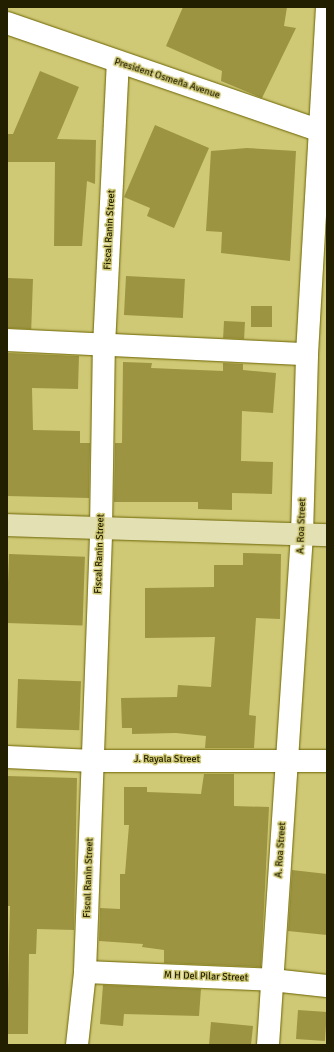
<!DOCTYPE html>
<meta charset="utf-8">
<style>
body{margin:0}
#map{position:relative;width:334px;height:1052px;overflow:hidden;background:#cfc875;font-family:Signika,sans-serif}
div>[style]{position:absolute}
.building>*{inset:0;background:#9c9441;transform-origin:0 0}
.roads{filter:drop-shadow(0 0 1px #6d6501) drop-shadow(0 0 1px #6d6501)}
.minor>*{height:22px;margin:-11px;padding:0 11px;transform-origin:11px;border-radius:11px;background:#fff}
.major>*{height:22px;margin:-11px;padding:0 11px;transform-origin:11px;border-radius:11px;background:#e3e0b4}
span{translate:-50% -50%;white-space:nowrap;text-align:center;line-height:1.15;-webkit-text-stroke:3px #cfc875;paint-order:stroke}
.street-label{font-size:10px;color:#221e00}
.frame{position:absolute;inset:0;border:8px solid #221e00;pointer-events:none}
</style>
<div id="map">
<div class="building">
<i style="clip-path:polygon(183px 7px,287px 7px,284px 26px,296px 28px,262px 98px,221px 81px,222px 71px,166px 46px)"></i>
<i style="clip-path:polygon(40px 71px,79px 87px,57px 139px,96px 140px,95px 184px,87px 181px,82px 246px,54px 246px,55px 162px,7px 162px,7px 134px,13px 134px)"></i>
<i style="clip-path:polygon(155px 125px,209px 148px,174px 228px,147px 216px,150px 208px,124px 197px)"></i>
<i style="clip-path:polygon(247px 148px,296px 151px,290px 261px,221px 253px,222px 232px,206px 231px,211px 151px)"></i>
<i style="left:126px;top:276px;width:59px;height:39px;rotate:3deg"></i>
<i style="left:7px;top:278px;width:26px;height:50px;rotate:2deg"></i>
<i style="left:251px;top:306px;width:21px;height:21px"></i>
<i style="left:224px;top:321px;width:21px;height:17px;rotate:3deg"></i>
<i style="clip-path:polygon(7px 353px,79px 356px,78px 389px,32px 388px,33px 430px,80px 431px,80px 443px,90px 443px,89px 498px,7px 496px)"></i>
<i style="clip-path:polygon(123px 362px,152px 363px,151px 368px,223px 371px,223px 363px,243px 364px,243px 370px,276px 373px,273px 413px,242px 411px,241px 461px,273px 462px,272px 494px,232px 493px,232px 510px,198px 509px,198px 502px,114px 502px,115px 443px,122px 443px)"></i>
<i style="clip-path:polygon(243px 553px,281px 554px,280px 619px,256px 618px,249px 715px,256px 716px,254px 748px,205px 748px,206px 736px,176px 733px,132px 734px,132px 728px,122px 728px,121px 698px,177px 697px,178px 685px,211px 687px,215px 637px,145px 638px,145px 588px,214px 587px,214px 565px,243px 565px)"></i>
<i style="left:9px;top:554px;width:76px;height:69px;rotate:2deg"></i>
<i style="left:18px;top:679px;width:63px;height:49px;rotate:2deg"></i>
<i style="clip-path:polygon(204px 774px,234px 774px,234px 806px,269px 807px,261px 967px,164px 963px,164px 950px,142px 947px,143px 944px,99px 941px,100px 908px,120px 909px,120px 874px,125px 874px,129px 825px,124px 825px,124px 787px,147px 787px,147px 792px,201px 794px)"></i>
<i style="clip-path:polygon(7px 776px,77px 778px,74px 930px,37px 929px,36px 954px,29px 954px,28px 1034px,7px 1034px,10px 906px,7px 906px)"></i>
<i style="clip-path:polygon(292px 870px,327px 874px,327px 935px,288px 931px)"></i>
<i style="clip-path:polygon(103px 985px,201px 989px,199px 1016px,124px 1014px,123px 1026px,100px 1024px)"></i>
<i style="left:298px;top:1010px;width:29px;height:29px;rotate:4deg"></i>
<i style="clip-path:polygon(211px 1022px,253px 1026px,251px 1045px,209px 1045px)"></i>
</div>
<div class="roads">
<div class="minor">
<i style="left:7px;top:23px;width:338px;rotate:19deg"></i>
<i style="left:7px;top:340px;width:300px;rotate:2.7deg"></i>
<i style="left:7px;top:757px;width:86px;rotate:2.7deg"></i>
<i style="left:93px;top:761px;width:234px"></i>
<i style="left:85px;top:972px;width:187px;rotate:2.4deg"></i>
<i style="left:272px;top:980px;width:55px;rotate:6.2deg"></i>
<i style="left:77px;top:1045px;width:73px;rotate:-83.7deg"></i>
<i style="left:85px;top:972px;width:443px;rotate:-87.9deg"></i>
<i style="left:101px;top:529px;width:183px;rotate:-89.1deg"></i>
<i style="left:104px;top:346px;width:283px;rotate:-87.2deg"></i>
<i style="left:268px;top:1045px;width:511px;rotate:-86.19deg"></i>
<i style="left:302px;top:535px;width:181px;rotate:-88.4deg"></i>
<i style="left:307px;top:354px;width:348px;rotate:-86.7deg"></i>
</div>
<div class="major">
<i style="left:7px;top:525px;width:320px;rotate:1.8deg"></i>
</div>
</div>
<div class="street-label">
<span style="left:167px;top:79px;rotate:18deg">President Osmeña Avenue</span>
<span style="left:110px;top:230px;rotate:-87deg">Fiscal Ranin Street</span>
<span style="left:302px;top:526px;rotate:-88deg">A. Roa Street</span>
<span style="left:100px;top:554px;rotate:-88deg">Fiscal Ranin Street</span>
<span style="left:167px;top:760px">J. Rayala Street</span>
<span style="left:281px;top:850px;rotate:-86deg">A. Roa Street</span>
<span style="left:89px;top:878px;rotate:-88deg">Fiscal Ranin Street</span>
<span style="left:206px;top:977px;rotate:2deg">M H Del Pilar Street</span>
</div>
<div class="frame"></div>
</div>
